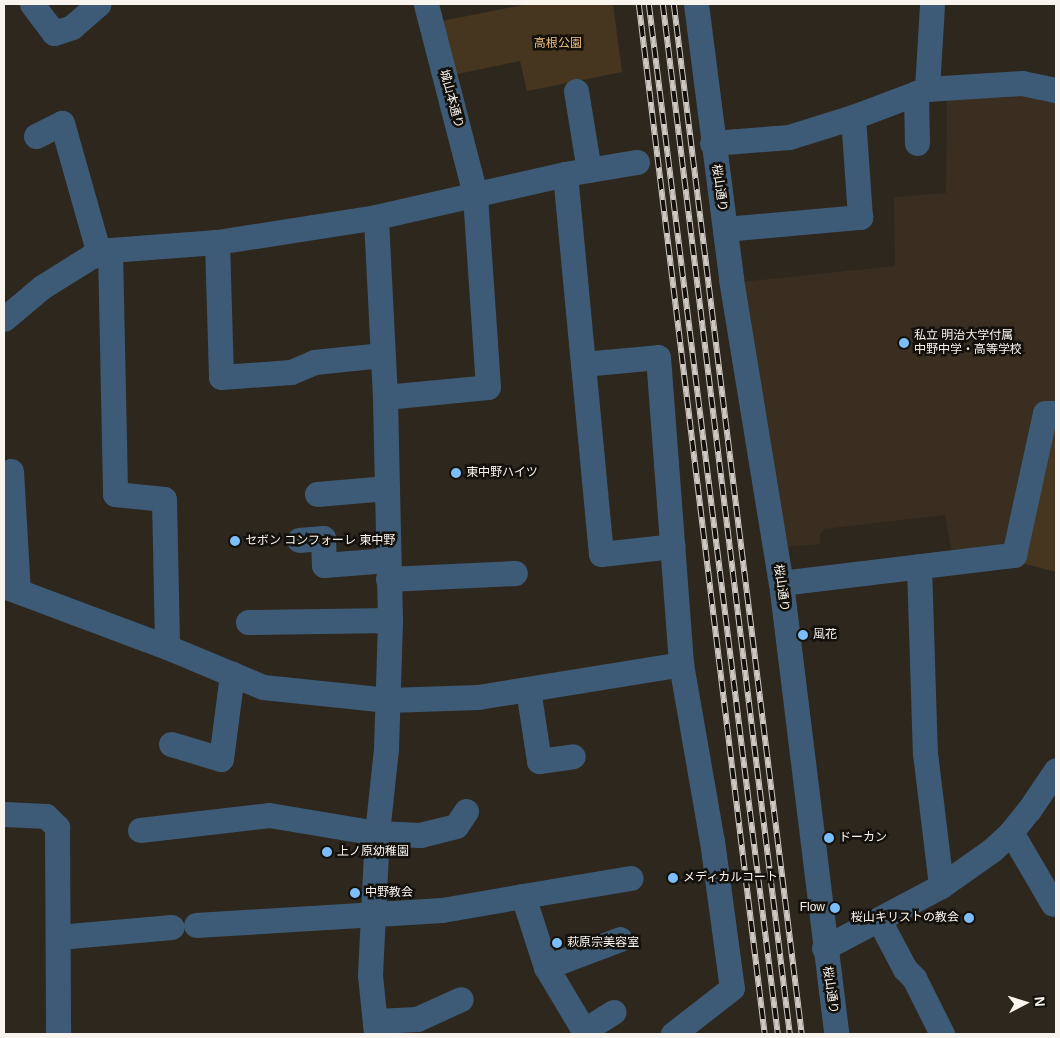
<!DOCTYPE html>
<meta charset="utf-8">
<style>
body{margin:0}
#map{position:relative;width:1060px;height:1038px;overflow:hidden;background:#2e271e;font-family:Helvetica,"Noto Sans JP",sans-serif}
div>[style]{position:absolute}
.built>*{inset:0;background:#392e1f}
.green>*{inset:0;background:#46361f}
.minor>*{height:25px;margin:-12.5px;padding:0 12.5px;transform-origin:12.5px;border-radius:12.5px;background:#3d5b76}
.rail>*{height:5.5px;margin-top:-2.75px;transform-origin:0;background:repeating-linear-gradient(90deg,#14110d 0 11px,#cec8c2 0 22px);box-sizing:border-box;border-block:1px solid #cec8c2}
.dots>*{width:14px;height:14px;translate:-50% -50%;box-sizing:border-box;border:2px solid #14110d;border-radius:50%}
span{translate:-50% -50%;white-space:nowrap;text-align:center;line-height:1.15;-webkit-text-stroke:5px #14110d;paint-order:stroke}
.park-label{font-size:12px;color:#ebbd7c}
.street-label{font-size:12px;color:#f9f4ee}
.poi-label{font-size:12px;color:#f9f4ee}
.left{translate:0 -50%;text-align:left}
.right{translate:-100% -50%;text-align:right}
.frame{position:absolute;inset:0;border:5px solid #f9f4ee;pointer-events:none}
.north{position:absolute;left:1000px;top:978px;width:50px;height:50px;-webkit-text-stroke:4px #14110d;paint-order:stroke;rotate:85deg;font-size:14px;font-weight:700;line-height:20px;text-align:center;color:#f9f4ee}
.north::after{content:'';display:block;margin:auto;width:18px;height:22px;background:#f9f4ee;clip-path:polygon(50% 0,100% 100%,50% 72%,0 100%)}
</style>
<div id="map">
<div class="built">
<i style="clip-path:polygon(947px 94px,1056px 95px,1056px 404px,1004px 547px,952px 554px,945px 515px,824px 529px,820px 535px,820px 544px,786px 547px,741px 282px,895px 266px,894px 197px,946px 193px)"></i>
</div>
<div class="green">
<i style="clip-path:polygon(528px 4px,613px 4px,622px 72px,527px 91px,520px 61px,453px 75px,442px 21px)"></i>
<i style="clip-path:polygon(1056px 419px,1056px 572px,1022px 563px)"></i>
</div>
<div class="minor">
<i style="left:32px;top:4px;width:36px;rotate:53deg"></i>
<i style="left:54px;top:33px;width:19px;rotate:-18deg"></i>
<i style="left:72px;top:27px;width:35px;rotate:-41deg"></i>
<i style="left:696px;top:4px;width:277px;rotate:82.7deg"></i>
<i style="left:731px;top:279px;width:308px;rotate:80.7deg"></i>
<i style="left:781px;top:583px;width:454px;rotate:83deg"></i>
<i style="left:927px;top:89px;width:85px;rotate:-86.6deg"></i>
<i style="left:576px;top:91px;width:80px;rotate:80.7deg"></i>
<i style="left:916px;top:93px;width:50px;rotate:88.9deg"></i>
<i style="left:36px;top:136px;width:29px;rotate:-27deg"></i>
<i style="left:62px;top:123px;width:136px;rotate:74.2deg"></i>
<i style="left:712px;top:143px;width:77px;rotate:-4.5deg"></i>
<i style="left:789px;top:137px;width:67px;rotate:-17.4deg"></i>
<i style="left:853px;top:117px;width:79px;rotate:-20.7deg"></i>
<i style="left:927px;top:89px;width:95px;rotate:-3.6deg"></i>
<i style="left:1022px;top:83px;width:35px;rotate:12deg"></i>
<i style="left:565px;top:174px;width:191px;rotate:84.6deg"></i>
<i style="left:583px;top:364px;width:75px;rotate:-5.3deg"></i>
<i style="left:658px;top:357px;width:308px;rotate:85.7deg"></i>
<i style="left:681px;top:664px;width:180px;rotate:80.1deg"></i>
<i style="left:712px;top:841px;width:148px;rotate:82.3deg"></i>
<i style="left:732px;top:988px;width:75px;rotate:142.1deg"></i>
<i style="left:725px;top:229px;width:136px;rotate:-5.1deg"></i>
<i style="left:860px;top:217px;width:100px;rotate:-94deg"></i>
<i style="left:217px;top:242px;width:135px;rotate:88.3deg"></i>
<i style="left:221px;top:377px;width:70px;rotate:-4.1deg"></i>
<i style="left:291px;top:372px;width:25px;rotate:-23deg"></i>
<i style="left:314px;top:362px;width:69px;rotate:-5.8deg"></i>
<i style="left:110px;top:250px;width:244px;rotate:88.8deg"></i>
<i style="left:115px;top:494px;width:49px;rotate:5.8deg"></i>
<i style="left:164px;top:499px;width:148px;rotate:88.8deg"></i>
<i style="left:4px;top:319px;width:50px;rotate:-40.1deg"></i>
<i style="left:42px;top:287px;width:57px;rotate:-32deg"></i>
<i style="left:90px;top:257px;width:21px;rotate:-19deg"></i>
<i style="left:110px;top:250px;width:107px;rotate:-4.3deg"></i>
<i style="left:217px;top:242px;width:161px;rotate:-8.9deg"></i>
<i style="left:376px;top:217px;width:194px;rotate:-12.8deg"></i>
<i style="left:565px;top:174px;width:73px;rotate:-9.5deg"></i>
<i style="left:583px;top:364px;width:191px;rotate:84.6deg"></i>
<i style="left:601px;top:554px;width:72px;rotate:-6.3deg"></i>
<i style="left:385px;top:397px;width:103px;rotate:-5.5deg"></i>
<i style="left:488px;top:387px;width:193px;rotate:-93.9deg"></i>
<i style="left:475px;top:194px;width:196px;rotate:-104.5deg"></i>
<i style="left:11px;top:471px;width:120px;rotate:86.7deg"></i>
<i style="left:317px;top:494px;width:70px;rotate:-4.9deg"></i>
<i style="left:299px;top:540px;width:24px;rotate:-5deg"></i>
<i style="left:323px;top:538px;width:27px;rotate:88deg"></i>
<i style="left:324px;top:565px;width:64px;rotate:-4.5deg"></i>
<i style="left:919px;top:566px;width:187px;rotate:88.2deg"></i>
<i style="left:925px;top:753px;width:134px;rotate:83.1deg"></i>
<i style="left:388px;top:579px;width:127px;rotate:-2.7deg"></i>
<i style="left:781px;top:583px;width:235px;rotate:-6.9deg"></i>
<i style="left:1014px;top:555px;width:145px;rotate:-77.7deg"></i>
<i style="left:1045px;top:413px;width:11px"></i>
<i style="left:4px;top:586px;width:174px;rotate:20.5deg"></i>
<i style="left:167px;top:647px;width:104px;rotate:22.6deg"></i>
<i style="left:263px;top:687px;width:126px;rotate:5.9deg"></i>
<i style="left:388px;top:700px;width:90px;rotate:-1.9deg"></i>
<i style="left:478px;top:697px;width:206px;rotate:-9.2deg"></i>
<i style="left:248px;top:622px;width:142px;rotate:-0.8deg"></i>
<i style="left:528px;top:689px;width:73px;rotate:81.3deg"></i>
<i style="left:539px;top:761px;width:34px;rotate:-8deg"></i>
<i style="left:171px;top:744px;width:52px;rotate:16.7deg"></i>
<i style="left:221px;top:759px;width:86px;rotate:-82.6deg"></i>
<i style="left:4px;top:814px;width:42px;rotate:2.7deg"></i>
<i style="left:46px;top:816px;width:16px;rotate:45deg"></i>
<i style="left:57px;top:827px;width:207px;rotate:89.7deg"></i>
<i style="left:140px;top:830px;width:130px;rotate:-6.6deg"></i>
<i style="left:269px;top:815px;width:109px;rotate:9.5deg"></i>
<i style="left:377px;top:833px;width:43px;rotate:2.7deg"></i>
<i style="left:420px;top:835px;width:37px;rotate:-14deg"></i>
<i style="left:456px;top:826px;width:18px;rotate:-56deg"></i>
<i style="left:1011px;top:832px;width:83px;rotate:59.7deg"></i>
<i style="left:523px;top:896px;width:109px;rotate:-9.5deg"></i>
<i style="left:879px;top:920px;width:55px;rotate:62deg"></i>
<i style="left:905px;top:969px;width:13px;rotate:45deg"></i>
<i style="left:914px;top:978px;width:63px;rotate:63.4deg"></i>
<i style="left:196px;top:925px;width:246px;rotate:-3.5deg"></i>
<i style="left:442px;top:910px;width:82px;rotate:-9.8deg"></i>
<i style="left:523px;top:896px;width:75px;rotate:72.1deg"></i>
<i style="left:546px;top:967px;width:78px;rotate:59.2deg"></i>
<i style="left:58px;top:937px;width:114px;rotate:-5deg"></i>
<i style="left:824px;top:948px;width:132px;rotate:-27.9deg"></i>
<i style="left:941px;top:886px;width:62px;rotate:-35.2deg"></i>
<i style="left:992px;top:850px;width:26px;rotate:-43deg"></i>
<i style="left:1011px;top:832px;width:28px;rotate:-51deg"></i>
<i style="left:1029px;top:810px;width:48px;rotate:-56deg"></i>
<i style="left:546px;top:967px;width:79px;rotate:-20.7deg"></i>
<i style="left:375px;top:1021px;width:42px;rotate:-2.7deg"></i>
<i style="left:417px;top:1019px;width:48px;rotate:-24.4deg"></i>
<i style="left:583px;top:1031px;width:36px;rotate:-32deg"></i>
<i style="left:376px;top:1034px;width:59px;rotate:-95.8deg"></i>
<i style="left:370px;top:975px;width:142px;rotate:-87.2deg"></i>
<i style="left:377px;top:833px;width:84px;rotate:-83.9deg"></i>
<i style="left:386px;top:749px;width:129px;rotate:-88.2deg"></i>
<i style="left:390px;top:620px;width:223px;rotate:-91.3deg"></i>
<i style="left:385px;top:397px;width:180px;rotate:-92.9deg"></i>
</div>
<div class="rail">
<i style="left:639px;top:4px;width:1038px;rotate:83.03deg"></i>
<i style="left:649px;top:4px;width:1038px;rotate:82.86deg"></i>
<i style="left:663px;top:4px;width:1038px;rotate:82.97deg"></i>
<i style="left:674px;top:4px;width:1038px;rotate:82.92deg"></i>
</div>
<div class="dots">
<i style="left:904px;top:343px;background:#7cbef9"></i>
<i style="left:456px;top:473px;background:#7cbef9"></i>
<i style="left:235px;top:541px;background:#7cbef9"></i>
<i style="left:803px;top:635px;background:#7cbef9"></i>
<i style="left:829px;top:838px;background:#7cbef9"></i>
<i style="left:327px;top:852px;background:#7cbef9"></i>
<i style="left:673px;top:878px;background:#7cbef9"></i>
<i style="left:355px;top:893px;background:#7cbef9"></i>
<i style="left:835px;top:908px;background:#7cbef9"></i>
<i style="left:969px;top:918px;background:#7cbef9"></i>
<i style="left:557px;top:943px;background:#7cbef9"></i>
</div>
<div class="park-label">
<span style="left:558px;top:44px">高根公園</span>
</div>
<div class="street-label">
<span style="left:451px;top:99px;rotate:75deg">城山本通り</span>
<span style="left:719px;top:188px;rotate:82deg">桜山通り</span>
<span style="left:781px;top:588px;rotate:82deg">桜山通り</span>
<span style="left:830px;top:990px;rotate:82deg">桜山通り</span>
</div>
<div class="poi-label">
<span class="left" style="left:914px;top:343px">私立 明治大学付属<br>中野中学・高等学校</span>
<span class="left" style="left:466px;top:473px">東中野ハイツ</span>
<span class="left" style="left:245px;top:541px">セボン コンフォーレ 東中野</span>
<span class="left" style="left:813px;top:635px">風花</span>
<span class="left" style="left:839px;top:838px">ドーカン</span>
<span class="left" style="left:337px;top:852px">上ノ原幼稚園</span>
<span class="left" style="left:683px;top:878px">メディカルコート</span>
<span class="left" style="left:365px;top:893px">中野教会</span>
<span class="right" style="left:825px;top:908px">Flow</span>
<span class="right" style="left:959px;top:918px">桜山キリストの教会</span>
<span class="left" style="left:567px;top:943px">萩原宗美容室</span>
</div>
<div class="frame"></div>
<div class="north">N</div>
</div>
